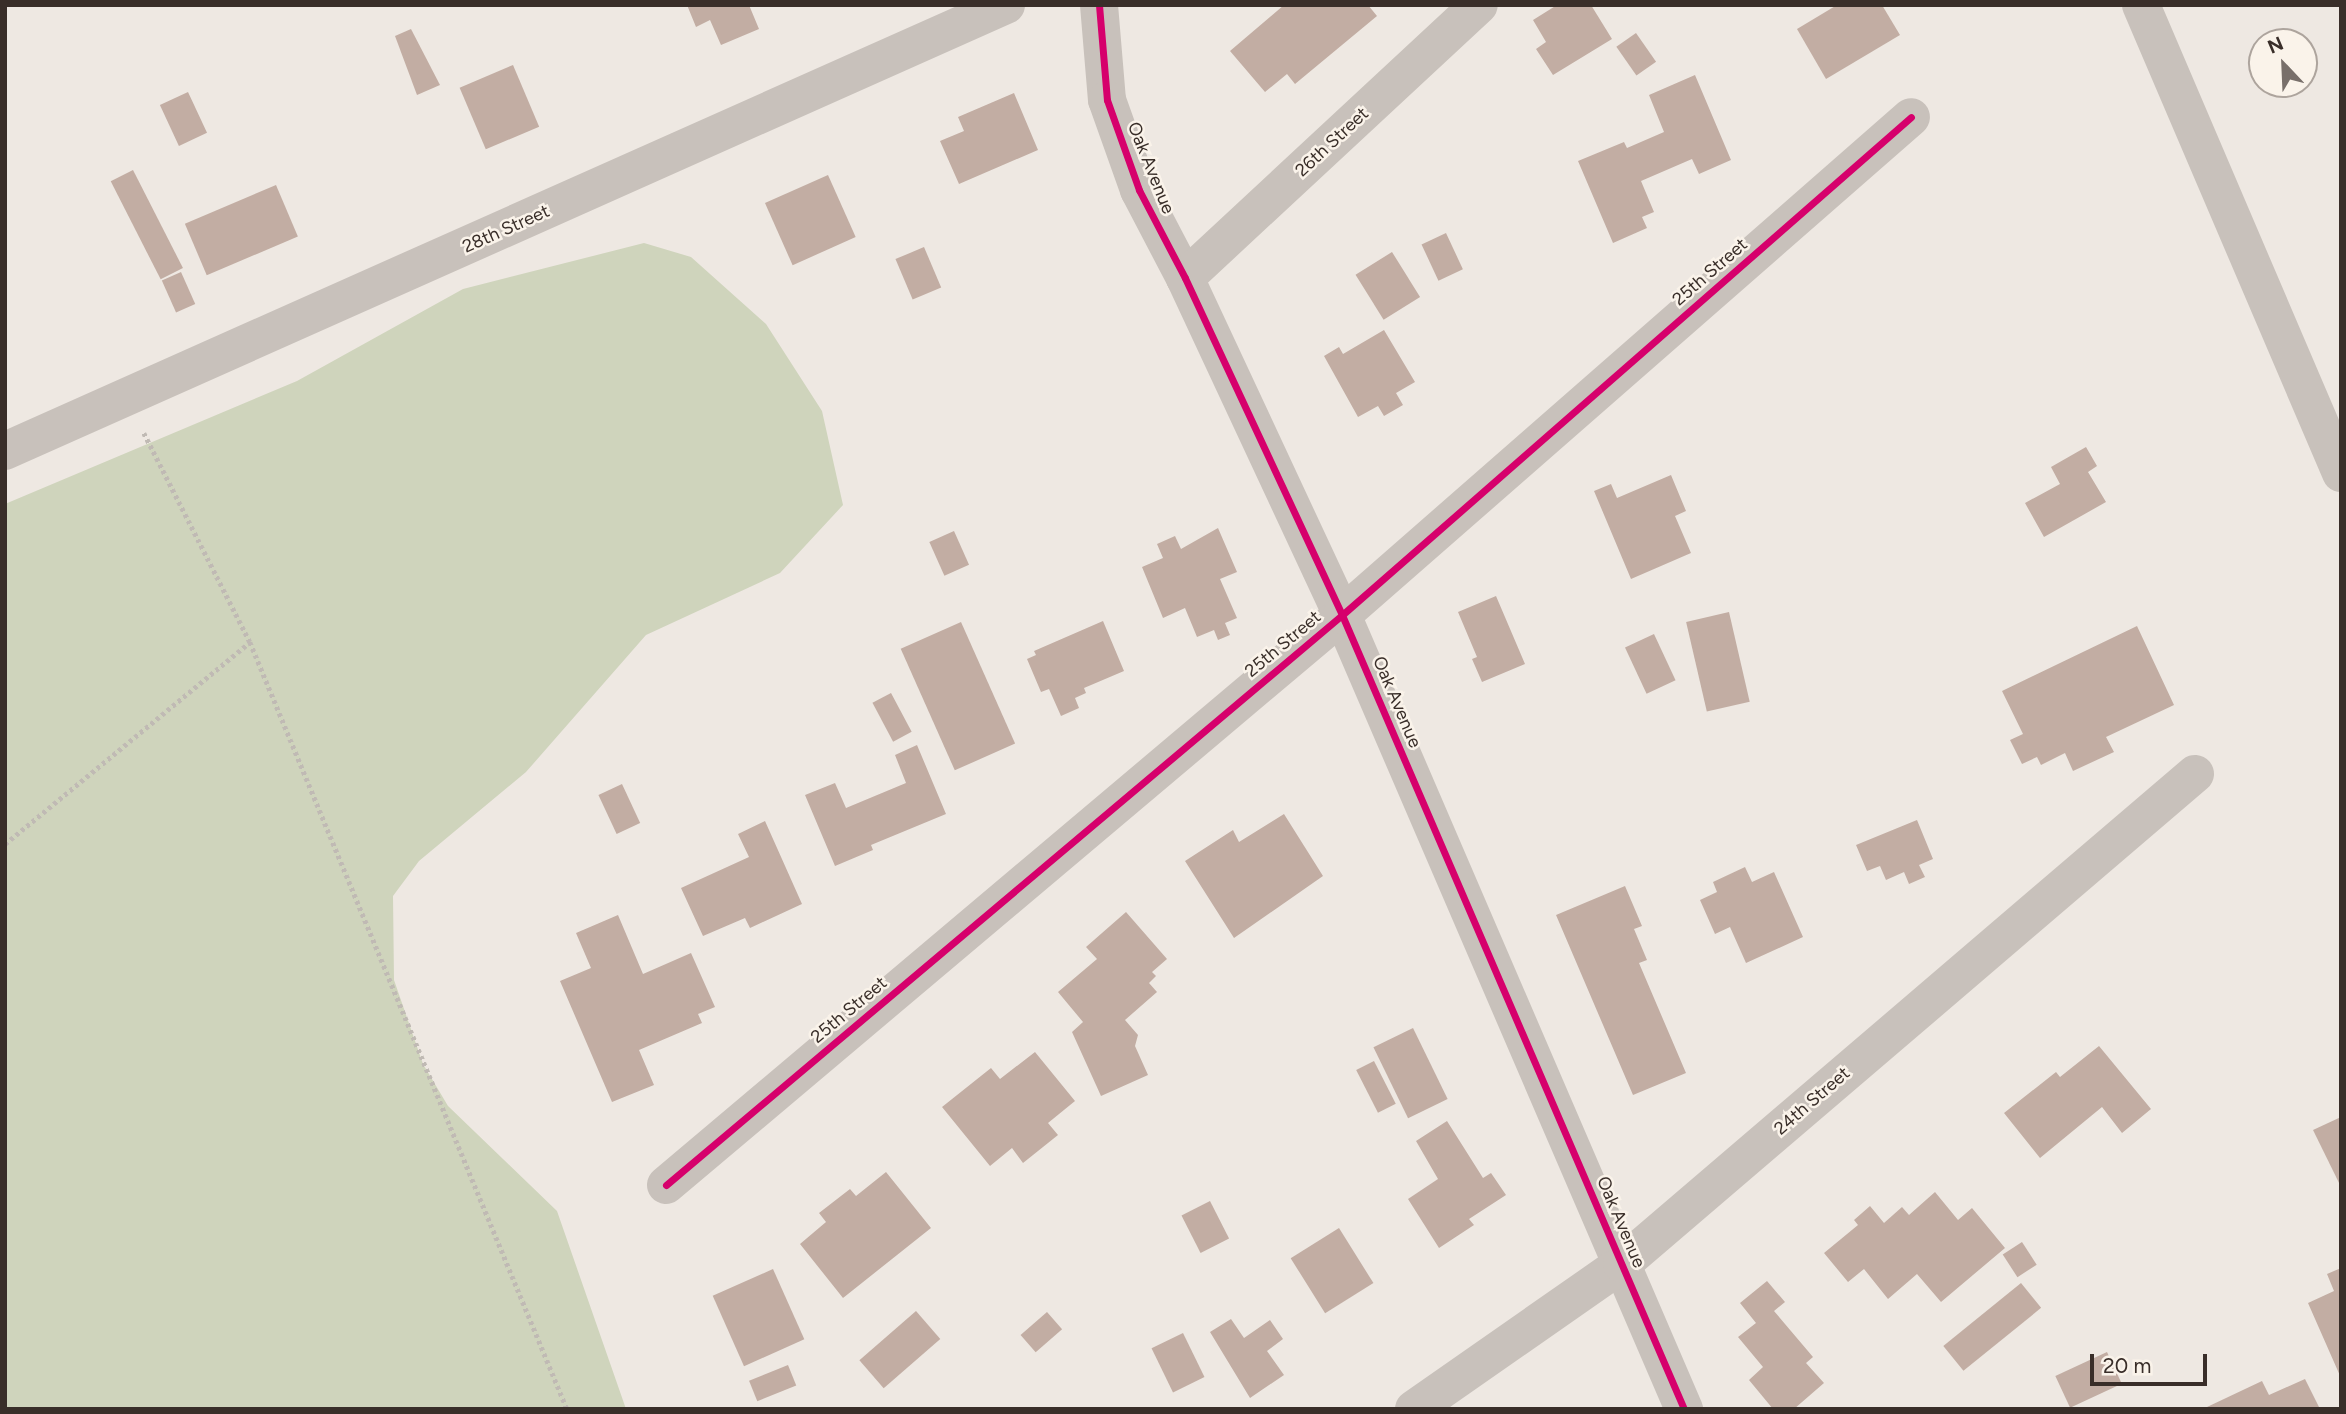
<!DOCTYPE html>
<style>
body{margin:0}
#map{position:relative;width:2346px;height:1414px;overflow:hidden;background:#eee8e2;font-family:Figtree,sans-serif}
div>[style]{position:absolute}
.green>*{inset:0;background:#cfd4bc}
.building>*{inset:0;background:#c2ada3;transform-origin:0 0}
.path>*{height:4.5px;margin-top:-2.25px;transform-origin:0;background:repeating-linear-gradient(90deg,#c0bab4 0 3.5px,transparent 0 7px)}
.minor>*{height:38px;margin:-19px;padding:0 19px;transform-origin:19px;border-radius:19px;background:#c8c1bb}
.cycleway>*{height:7px;margin:-3.5px;padding:0 3.5px;transform-origin:3.5px;border-radius:3.5px;background:#d6006c}
span{translate:-50% -50%;white-space:nowrap;text-align:center;line-height:1.15;-webkit-text-stroke:5px #faf3ea;paint-order:stroke}
.street-label{font-size:18px;color:#392e29}
.frame{position:absolute;inset:0;border:7px solid #392e29;pointer-events:none}
.north{position:absolute;left:2248px;top:28px;width:70px;height:70px;box-sizing:border-box;background:#faf3ea;border:2px solid #ada49d;border-radius:50%;rotate:337deg;font-size:19px;font-weight:700;line-height:28px;text-align:center;color:#392e29}
.north::after{content:'';display:block;margin:auto;width:24px;height:32px;background:#786f6a;clip-path:polygon(50% 0,100% 100%,50% 72%,0 100%)}
.scale{position:absolute;left:2090px;top:1354px;width:117px;height:32px;box-sizing:border-box;border:4px solid #392e29;border-top:0;padding-left:9px;font-size:21px;line-height:24px;white-space:nowrap;color:#392e29;-webkit-text-stroke:5px #faf3ea;paint-order:stroke}
</style>
<div id="map">
<div class="green">
<i style="clip-path:polygon(644px 243px,691px 257px,766px 324px,822px 411px,843px 505px,780px 573px,646px 635px,526px 772px,419px 861px,393px 896px,394px 980px,423px 1064px,448px 1106px,557px 1211px,626px 1409px,5px 1409px,5px 504px,297px 381px,463px 289px)"></i>
</div>
<div class="building">
<i style="clip-path:polygon(687px 5px,749px 5px,759px 29px,721px 45px,710px 20px,696px 27px)"></i>
<i style="clip-path:polygon(1284px 5px,1368px 5px,1377px 16px,1295px 84px,1287px 74px,1265px 92px,1230px 51px)"></i>
<i style="clip-path:polygon(1557px 5px,1591px 5px,1612px 39px,1553px 75px,1536px 49px,1546px 42px,1533px 20px)"></i>
<i style="clip-path:polygon(1837px 5px,1882px 5px,1900px 35px,1826px 79px,1797px 29px)"></i>
<i style="clip-path:polygon(411px 29px,440px 85px,417px 95px,395px 36px)"></i>
<i style="left:1636px;top:33px;width:35px;height:24px;rotate:55deg"></i>
<i style="left:513px;top:65px;width:67px;height:58px;rotate:67deg"></i>
<i style="clip-path:polygon(1695px 75px,1731px 160px,1699px 174px,1692px 159px,1641px 181px,1654px 212px,1642px 217px,1647px 228px,1613px 243px,1578px 161px,1624px 142px,1627px 148px,1664px 132px,1649px 95px)"></i>
<i style="left:188px;top:92px;width:45px;height:31px;rotate:65deg"></i>
<i style="clip-path:polygon(1014px 93px,1038px 150px,959px 184px,940px 141px,964px 131px,958px 117px)"></i>
<i style="left:133px;top:170px;width:110px;height:25px;rotate:63deg"></i>
<i style="left:828px;top:175px;width:68px;height:69px;rotate:66deg"></i>
<i style="left:276px;top:185px;width:56px;height:99px;rotate:67deg"></i>
<i style="left:1446px;top:233px;width:40px;height:27px;rotate:65deg"></i>
<i style="left:924px;top:247px;width:44px;height:31px;rotate:67deg"></i>
<i style="left:1392px;top:252px;width:53px;height:43px;rotate:58deg"></i>
<i style="left:181px;top:272px;width:35px;height:21px;rotate:66deg"></i>
<i style="clip-path:polygon(1384px 330px,1415px 382px,1396px 393px,1403px 405px,1384px 416px,1378px 406px,1358px 417px,1324px 356px,1339px 347px,1343px 354px)"></i>
<i style="clip-path:polygon(2086px 447px,2097px 466px,2088px 472px,2106px 502px,2044px 537px,2025px 503px,2060px 484px,2051px 467px)"></i>
<i style="clip-path:polygon(1671px 475px,1686px 511px,1675px 516px,1691px 553px,1631px 579px,1594px 491px,1611px 484px,1617px 498px)"></i>
<i style="clip-path:polygon(1218px 528px,1237px 572px,1220px 579px,1237px 618px,1225px 623px,1230px 635px,1218px 640px,1214px 630px,1197px 637px,1185px 608px,1163px 618px,1142px 567px,1163px 558px,1157px 544px,1175px 536px,1181px 549px)"></i>
<i style="left:954px;top:531px;width:37px;height:27px;rotate:66deg"></i>
<i style="clip-path:polygon(1496px 596px,1525px 664px,1482px 682px,1472px 659px,1477px 657px,1458px 612px)"></i>
<i style="left:1729px;top:612px;width:92px;height:44px;rotate:77deg"></i>
<i style="clip-path:polygon(1103px 621px,1124px 671px,1084px 688px,1086px 693px,1075px 698px,1079px 708px,1061px 716px,1049px 689px,1041px 692px,1027px 659px,1036px 655px,1034px 651px)"></i>
<i style="left:961px;top:622px;width:133px;height:66px;rotate:66deg"></i>
<i style="clip-path:polygon(2137px 626px,2174px 705px,2106px 737px,2114px 752px,2073px 771px,2065px 753px,2041px 765px,2037px 757px,2022px 764px,2010px 740px,2023px 734px,2002px 691px)"></i>
<i style="left:1654px;top:634px;width:51px;height:32px;rotate:65deg"></i>
<i style="left:891px;top:693px;width:44px;height:21px;rotate:62deg"></i>
<i style="clip-path:polygon(917px 745px,946px 814px,871px 845px,873px 850px,835px 866px,805px 795px,835px 783px,846px 808px,906px 783px,895px 755px)"></i>
<i style="left:622px;top:784px;width:43px;height:26px;rotate:65deg"></i>
<i style="clip-path:polygon(1284px 814px,1323px 876px,1234px 938px,1185px 861px,1233px 830px,1239px 842px)"></i>
<i style="clip-path:polygon(1917px 820px,1933px 859px,1919px 865px,1925px 877px,1909px 884px,1904px 872px,1886px 880px,1880px 866px,1867px 871px,1856px 845px)"></i>
<i style="clip-path:polygon(765px 821px,802px 904px,750px 928px,745px 918px,703px 936px,681px 888px,749px 857px,738px 834px)"></i>
<i style="clip-path:polygon(1745px 867px,1752px 882px,1774px 872px,1803px 937px,1746px 963px,1730px 927px,1715px 934px,1700px 900px,1717px 892px,1713px 882px)"></i>
<i style="clip-path:polygon(1625px 886px,1642px 926px,1634px 929px,1647px 960px,1639px 963px,1686px 1073px,1633px 1095px,1556px 915px)"></i>
<i style="clip-path:polygon(1126px 912px,1167px 959px,1152px 972px,1156px 976px,1149px 983px,1157px 992px,1125px 1020px,1138px 1035px,1135px 1046px,1148px 1075px,1101px 1096px,1072px 1032px,1083px 1022px,1058px 992px,1097px 959px,1086px 947px)"></i>
<i style="clip-path:polygon(618px 915px,643px 974px,691px 953px,715px 1007px,698px 1014px,702px 1023px,639px 1050px,654px 1085px,612px 1102px,560px 981px,591px 968px,576px 933px)"></i>
<i style="left:1413px;top:1028px;width:79px;height:44px;rotate:64deg"></i>
<i style="clip-path:polygon(2099px 1046px,2151px 1109px,2122px 1133px,2102px 1107px,2040px 1158px,2004px 1113px,2056px 1072px,2060px 1077px)"></i>
<i style="clip-path:polygon(1035px 1052px,1075px 1101px,1048px 1123px,1058px 1135px,1023px 1163px,1012px 1148px,990px 1166px,942px 1107px,991px 1068px,1000px 1079px)"></i>
<i style="left:1374px;top:1061px;width:48px;height:20px;rotate:63deg"></i>
<i style="clip-path:polygon(2341px 1117px,2341px 1187px,2313px 1130px)"></i>
<i style="clip-path:polygon(1447px 1121px,1483px 1178px,1491px 1173px,1506px 1195px,1469px 1219px,1474px 1225px,1439px 1248px,1408px 1199px,1438px 1179px,1416px 1141px)"></i>
<i style="clip-path:polygon(886px 1172px,931px 1228px,843px 1298px,800px 1244px,826px 1222px,819px 1213px,850px 1189px,856px 1196px)"></i>
<i style="clip-path:polygon(1935px 1192px,1958px 1220px,1972px 1208px,2005px 1248px,1941px 1302px,1917px 1274px,1888px 1299px,1864px 1269px,1848px 1282px,1824px 1253px,1858px 1225px,1854px 1220px,1870px 1206px,1884px 1223px,1902px 1207px,1909px 1215px)"></i>
<i style="left:1210px;top:1201px;width:42px;height:32px;rotate:63deg"></i>
<i style="left:1339px;top:1228px;width:65px;height:57px;rotate:58deg"></i>
<i style="left:2022px;top:1242px;width:27px;height:23px;rotate:57deg"></i>
<i style="clip-path:polygon(2341px 1268px,2341px 1378px,2308px 1303px,2334px 1291px,2327px 1274px)"></i>
<i style="left:773px;top:1269px;width:77px;height:66px;rotate:66deg"></i>
<i style="clip-path:polygon(1767px 1281px,1785px 1302px,1774px 1311px,1813px 1357px,1806px 1363px,1824px 1383px,1794px 1409px,1773px 1409px,1749px 1380px,1763px 1367px,1738px 1337px,1756px 1323px,1740px 1303px)"></i>
<i style="left:2021px;top:1283px;width:32px;height:100px;rotate:51deg"></i>
<i style="left:916px;top:1311px;width:37px;height:75px;rotate:49deg"></i>
<i style="left:1047px;top:1312px;width:23px;height:35px;rotate:49deg"></i>
<i style="clip-path:polygon(1231px 1319px,1244px 1338px,1270px 1320px,1283px 1339px,1267px 1351px,1284px 1375px,1250px 1398px,1210px 1332px)"></i>
<i style="left:1183px;top:1333px;width:49px;height:35px;rotate:64deg"></i>
<i style="left:2107px;top:1352px;width:35px;height:57px;rotate:65deg"></i>
<i style="left:788px;top:1365px;width:22px;height:42px;rotate:68deg"></i>
<i style="clip-path:polygon(2305px 1379px,2320px 1409px,2207px 1407px,2262px 1381px,2269px 1395px)"></i>
</div>
<div class="path">
<i style="left:144px;top:433px;width:234px;rotate:63.1deg"></i>
<i style="left:250px;top:642px;width:830px;rotate:67.54deg"></i>
<i style="left:5px;top:844px;width:318px;rotate:-39.5deg"></i>
</div>
<div class="minor">
<i style="left:1099px;top:5px;width:95px;rotate:85.2deg"></i>
<i style="left:1107px;top:100px;width:96px;rotate:70.4deg"></i>
<i style="left:1139px;top:190px;width:99px;rotate:62.4deg"></i>
<i style="left:1185px;top:278px;width:372px;rotate:65deg"></i>
<i style="left:1342px;top:615px;width:865px;rotate:66.7deg"></i>
<i style="left:2141px;top:5px;width:509px;rotate:66.86deg"></i>
<i style="left:1185px;top:278px;width:401px;rotate:-42.9deg"></i>
<i style="left:5px;top:451px;width:1096px;rotate:-24.02deg"></i>
<i style="left:666px;top:1185px;width:884px;rotate:-40.14deg"></i>
<i style="left:1342px;top:615px;width:756px;rotate:-41.19deg"></i>
<i style="left:1414px;top:1409px;width:254px;rotate:-34.9deg"></i>
<i style="left:1622px;top:1264px;width:754px;rotate:-40.54deg"></i>
</div>
<div class="cycleway">
<i style="left:1099px;top:5px;width:95px;rotate:85.2deg"></i>
<i style="left:1107px;top:100px;width:96px;rotate:70.4deg"></i>
<i style="left:1139px;top:190px;width:99px;rotate:62.4deg"></i>
<i style="left:1185px;top:278px;width:372px;rotate:65deg"></i>
<i style="left:1342px;top:615px;width:865px;rotate:66.7deg"></i>
<i style="left:666px;top:1185px;width:884px;rotate:-40.14deg"></i>
<i style="left:1342px;top:615px;width:756px;rotate:-41.19deg"></i>
</div>
<div class="street-label">
<span style="left:1332px;top:142px;rotate:-43deg">26th Street</span>
<span style="left:1151px;top:168px;rotate:68deg">Oak Avenue</span>
<span style="left:506px;top:229px;rotate:-24deg">28th Street</span>
<span style="left:1710px;top:272px;rotate:-41deg">25th Street</span>
<span style="left:1283px;top:644px;rotate:-40deg">25th Street</span>
<span style="left:1397px;top:702px;rotate:67deg">Oak Avenue</span>
<span style="left:849px;top:1010px;rotate:-40deg">25th Street</span>
<span style="left:1812px;top:1101px;rotate:-41deg">24th Street</span>
<span style="left:1621px;top:1222px;rotate:67deg">Oak Avenue</span>
</div>
<div class="frame"></div>
<div class="north">N</div>
<div class="scale">20 m</div>
</div>
